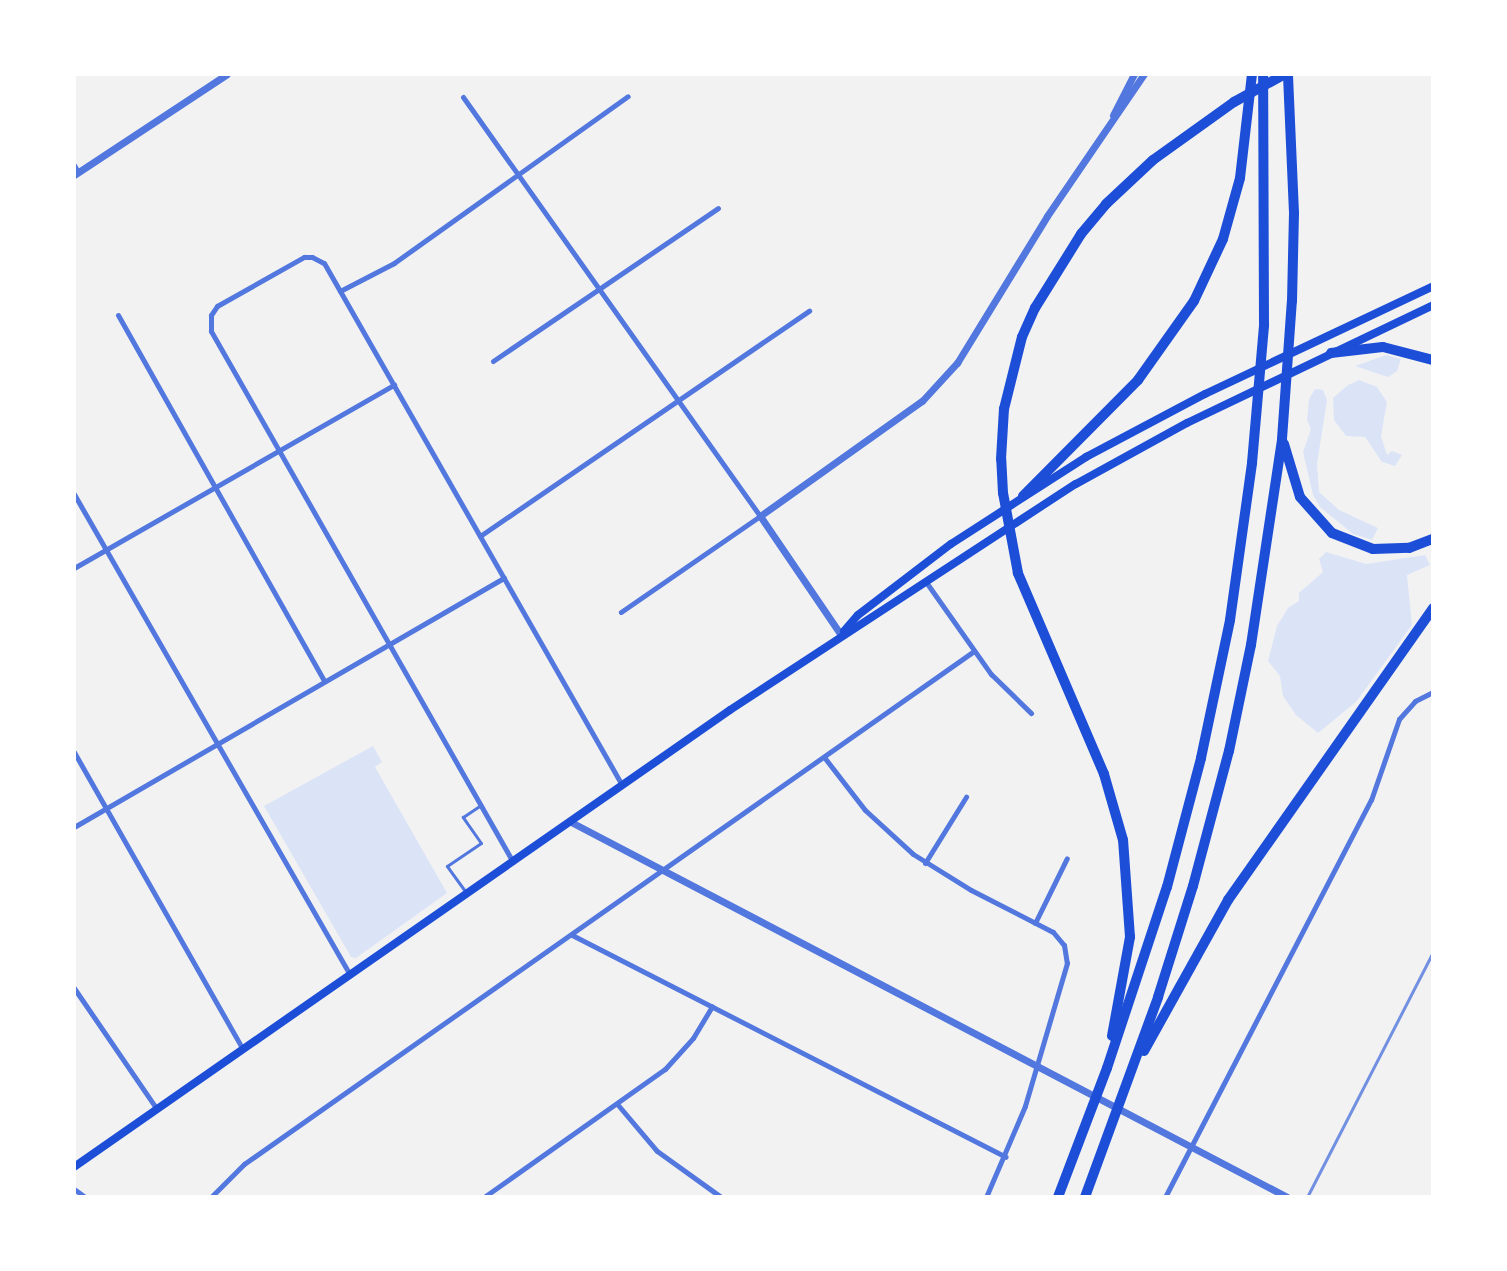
<!DOCTYPE html>
<style>
body{margin:0}
#map{position:relative;width:1507px;height:1271px;overflow:hidden;background:#f2f2f2;font-family:Helvetica,sans-serif}
div>[style]{position:absolute}
.green>*{inset:0;background:#dbe4f7}
.service>*{height:3px;margin:-1.5px;padding:0 1.5px;transform-origin:1.5px;border-radius:1.5px;background:#5277de}
.minor>*{height:5px;margin:-2.5px;padding:0 2.5px;transform-origin:2.5px;border-radius:2.5px;background:#5277de}
.tertiary>*{height:7px;margin:-3.5px;padding:0 3.5px;transform-origin:3.5px;border-radius:3.5px;background:#5277de}
.primary>*{height:8px;margin:-4px;padding:0 4px;transform-origin:4px;border-radius:4px;background:#1d4ed8}
.motorway>*{height:10px;margin:-5px;padding:0 5px;transform-origin:5px;border-radius:5px;background:#1d4ed8}
.rail>*{height:3px;margin:-1.5px;padding:0 1.5px;transform-origin:1.5px;border-radius:1.5px;background:#7290e2}
span{translate:-50% -50%;white-space:nowrap;text-align:center;line-height:1.15;-webkit-text-stroke:8px #fff;paint-order:stroke}
.frame{position:absolute;inset:0;border:76px solid #fff;pointer-events:none}
</style>
<div id="map">
<div class="green">
<i style="clip-path:polygon(1386px 355px,1401px 359px,1397px 371px,1388px 377px,1355px 366px)"></i>
<i style="clip-path:polygon(1359px 380px,1377px 387px,1387px 402px,1381px 436px,1387px 455px,1392px 451px,1402px 455px,1395px 466px,1382px 462px,1365px 437px,1346px 436px,1334px 420px,1333px 398px,1348px 385px)"></i>
<i style="clip-path:polygon(1315px 389px,1323px 390px,1327px 400px,1317px 464px,1319px 492px,1339px 510px,1378px 528px,1372px 540px,1353px 534px,1320px 507px,1313px 495px,1303px 452px,1311px 429px,1307px 420px,1309px 399px)"></i>
<i style="clip-path:polygon(1326px 552px,1366px 564px,1425px 555px,1430px 565px,1407px 575px,1412px 625px,1356px 702px,1318px 733px,1296px 715px,1283px 696px,1280px 676px,1268px 661px,1277px 626px,1288px 608px,1299px 601px,1299px 593px,1323px 572px,1319px 559px)"></i>
<i style="clip-path:polygon(373px 746px,382px 762px,375px 767px,447px 893px,356px 958px,351px 957px,264px 806px)"></i>
</div>
<div class="service">
<i style="left:465px;top:891px;width:31px;rotate:-126deg"></i>
<i style="left:447px;top:866px;width:41px;rotate:-34.1deg"></i>
<i style="left:481px;top:843px;width:32px;rotate:-125deg"></i>
<i style="left:463px;top:817px;width:22px;rotate:-34deg"></i>
</div>
<div class="minor">
<i style="left:463px;top:97px;width:514px;rotate:54.67deg"></i>
<i style="left:760px;top:516px;width:169px;rotate:145.4deg"></i>
<i style="left:74px;top:165px;width:8px;rotate:60deg"></i>
<i style="left:340px;top:291px;width:61px;rotate:-27.4deg"></i>
<i style="left:394px;top:263px;width:287px;rotate:-35.5deg"></i>
<i style="left:118px;top:315px;width:419px;rotate:60.6deg"></i>
<i style="left:493px;top:361px;width:272px;rotate:-34.2deg"></i>
<i style="left:74px;top:494px;width:555px;rotate:60.15deg"></i>
<i style="left:480px;top:536px;width:399px;rotate:-34.4deg"></i>
<i style="left:74px;top:568px;width:369px;rotate:-29.8deg"></i>
<i style="left:926px;top:582px;width:113px;rotate:54.8deg"></i>
<i style="left:991px;top:674px;width:56px;rotate:44.3deg"></i>
<i style="left:74px;top:752px;width:342px;rotate:60.4deg"></i>
<i style="left:824px;top:757px;width:67px;rotate:52.3deg"></i>
<i style="left:865px;top:810px;width:65px;rotate:42.5deg"></i>
<i style="left:913px;top:854px;width:68px;rotate:31.8deg"></i>
<i style="left:971px;top:890px;width:92px;rotate:27.1deg"></i>
<i style="left:1053px;top:932px;width:17px;rotate:50deg"></i>
<i style="left:1064px;top:945px;width:18px;rotate:81deg"></i>
<i style="left:1067px;top:963px;width:149px;rotate:106.4deg"></i>
<i style="left:1025px;top:1106px;width:99px;rotate:113.2deg"></i>
<i style="left:74px;top:827px;width:497px;rotate:-30.1deg"></i>
<i style="left:513px;top:862px;width:611px;rotate:-119.63deg"></i>
<i style="left:211px;top:331px;width:16px;rotate:-90deg"></i>
<i style="left:211px;top:315px;width:11px;rotate:-56deg"></i>
<i style="left:217px;top:306px;width:100px;rotate:-29.4deg"></i>
<i style="left:304px;top:257px;width:8px"></i>
<i style="left:312px;top:257px;width:13px;rotate:27deg"></i>
<i style="left:324px;top:263px;width:601px;rotate:60.28deg"></i>
<i style="left:925px;top:863px;width:78px;rotate:-58.2deg"></i>
<i style="left:1035px;top:923px;width:72px;rotate:-63.8deg"></i>
<i style="left:572px;top:935px;width:487px;rotate:27.1deg"></i>
<i style="left:74px;top:988px;width:147px;rotate:55.6deg"></i>
<i style="left:618px;top:1105px;width:60px;rotate:49.7deg"></i>
<i style="left:657px;top:1151px;width:79px;rotate:35.7deg"></i>
<i style="left:74px;top:1189px;width:14px;rotate:36deg"></i>
<i style="left:211px;top:1197px;width:47px;rotate:-45deg"></i>
<i style="left:244px;top:1164px;width:892px;rotate:-35.1deg"></i>
<i style="left:484px;top:1197px;width:222px;rotate:-35.3deg"></i>
<i style="left:665px;top:1069px;width:42px;rotate:-47.9deg"></i>
<i style="left:693px;top:1038px;width:37px;rotate:-59deg"></i>
<i style="left:1165px;top:1197px;width:447px;rotate:-62.6deg"></i>
<i style="left:1371px;top:800px;width:86px;rotate:-70.9deg"></i>
<i style="left:1399px;top:719px;width:24px;rotate:-48deg"></i>
<i style="left:1415px;top:701px;width:20px;rotate:-27deg"></i>
</div>
<div class="tertiary">
<i style="left:1113px;top:115px;width:46px;rotate:-62.9deg"></i>
<i style="left:74px;top:175px;width:183px;rotate:-33.4deg"></i>
<i style="left:841px;top:635px;width:144px;rotate:-124.2deg"></i>
<i style="left:760px;top:516px;width:199px;rotate:-35.4deg"></i>
<i style="left:922px;top:401px;width:52px;rotate:-47.4deg"></i>
<i style="left:957px;top:363px;width:172px;rotate:-58.5deg"></i>
<i style="left:1047px;top:216px;width:172px;rotate:-55.7deg"></i>
<i style="left:571px;top:822px;width:808px;rotate:27.64deg"></i>
</div>
<div class="primary">
<i style="left:844px;top:631px;width:21px;rotate:-49deg"></i>
<i style="left:858px;top:615px;width:117px;rotate:-37.4deg"></i>
<i style="left:951px;top:544px;width:161px;rotate:-32.8deg"></i>
<i style="left:1086px;top:457px;width:135px;rotate:-27.9deg"></i>
<i style="left:1205px;top:394px;width:252px;rotate:-25.3deg"></i>
<i style="left:74px;top:1167px;width:799px;rotate:-34.86deg"></i>
<i style="left:730px;top:710px;width:413px;rotate:-33.2deg"></i>
<i style="left:1076px;top:484px;width:127px;rotate:-28.8deg"></i>
<i style="left:1187px;top:423px;width:273px;rotate:-25.6deg"></i>
</div>
<div class="motorway">
<i style="left:1331px;top:353px;width:52px;rotate:-6.6deg"></i>
<i style="left:1383px;top:347px;width:52px;rotate:14.6deg"></i>
<i style="left:1284px;top:444px;width:55px;rotate:73.2deg"></i>
<i style="left:1300px;top:497px;width:48px;rotate:48.4deg"></i>
<i style="left:1332px;top:533px;width:44px;rotate:21.3deg"></i>
<i style="left:1373px;top:549px;width:36px;rotate:-2deg"></i>
<i style="left:1409px;top:548px;width:26px;rotate:-21deg"></i>
<i style="left:1023px;top:496px;width:163px;rotate:-45.2deg"></i>
<i style="left:1138px;top:380px;width:97px;rotate:-54.7deg"></i>
<i style="left:1194px;top:301px;width:68px;rotate:-64.9deg"></i>
<i style="left:1223px;top:239px;width:63px;rotate:-74.4deg"></i>
<i style="left:1240px;top:178px;width:105px;rotate:-83.4deg"></i>
<i style="left:1112px;top:1036px;width:101px;rotate:-79.7deg"></i>
<i style="left:1130px;top:937px;width:97px;rotate:-94.1deg"></i>
<i style="left:1123px;top:840px;width:69px;rotate:-106.1deg"></i>
<i style="left:1104px;top:774px;width:219px;rotate:-113.2deg"></i>
<i style="left:1018px;top:573px;width:81px;rotate:-100.6deg"></i>
<i style="left:1003px;top:493px;width:34px;rotate:-93deg"></i>
<i style="left:1001px;top:459px;width:50px;rotate:-86.6deg"></i>
<i style="left:1004px;top:409px;width:74px;rotate:-76deg"></i>
<i style="left:1022px;top:337px;width:32px;rotate:-66deg"></i>
<i style="left:1035px;top:308px;width:87px;rotate:-58.1deg"></i>
<i style="left:1081px;top:234px;width:39px;rotate:-50deg"></i>
<i style="left:1106px;top:204px;width:64px;rotate:-43.1deg"></i>
<i style="left:1153px;top:160px;width:100px;rotate:-35.6deg"></i>
<i style="left:1234px;top:102px;width:58px;rotate:-28.8deg"></i>
<i style="left:1144px;top:1051px;width:173px;rotate:-60.9deg"></i>
<i style="left:1228px;top:900px;width:357px;rotate:-54.9deg"></i>
<i style="left:1058px;top:1197px;width:138px;rotate:-69.2deg"></i>
<i style="left:1107px;top:1068px;width:191px;rotate:-71.7deg"></i>
<i style="left:1167px;top:887px;width:133px;rotate:-75.2deg"></i>
<i style="left:1201px;top:758px;width:141px;rotate:-78.1deg"></i>
<i style="left:1230px;top:620px;width:159px;rotate:-82deg"></i>
<i style="left:1252px;top:463px;width:139px;rotate:-85deg"></i>
<i style="left:1264px;top:325px;width:251px;rotate:-90.2deg"></i>
<i style="left:1085px;top:1197px;width:213px;rotate:-69.9deg"></i>
<i style="left:1158px;top:997px;width:116px;rotate:-72.5deg"></i>
<i style="left:1193px;top:886px;width:140px;rotate:-75.1deg"></i>
<i style="left:1229px;top:751px;width:108px;rotate:-78.3deg"></i>
<i style="left:1251px;top:645px;width:208px;rotate:-81.4deg"></i>
<i style="left:1282px;top:439px;width:138px;rotate:-85.9deg"></i>
<i style="left:1292px;top:301px;width:88px;rotate:-88.7deg"></i>
<i style="left:1294px;top:213px;width:139px;rotate:-92.5deg"></i>
</div>
<div class="rail">
<i style="left:1307px;top:1197px;width:276px;rotate:-62.8deg"></i>
</div>
<div class="frame"></div>
</div>
